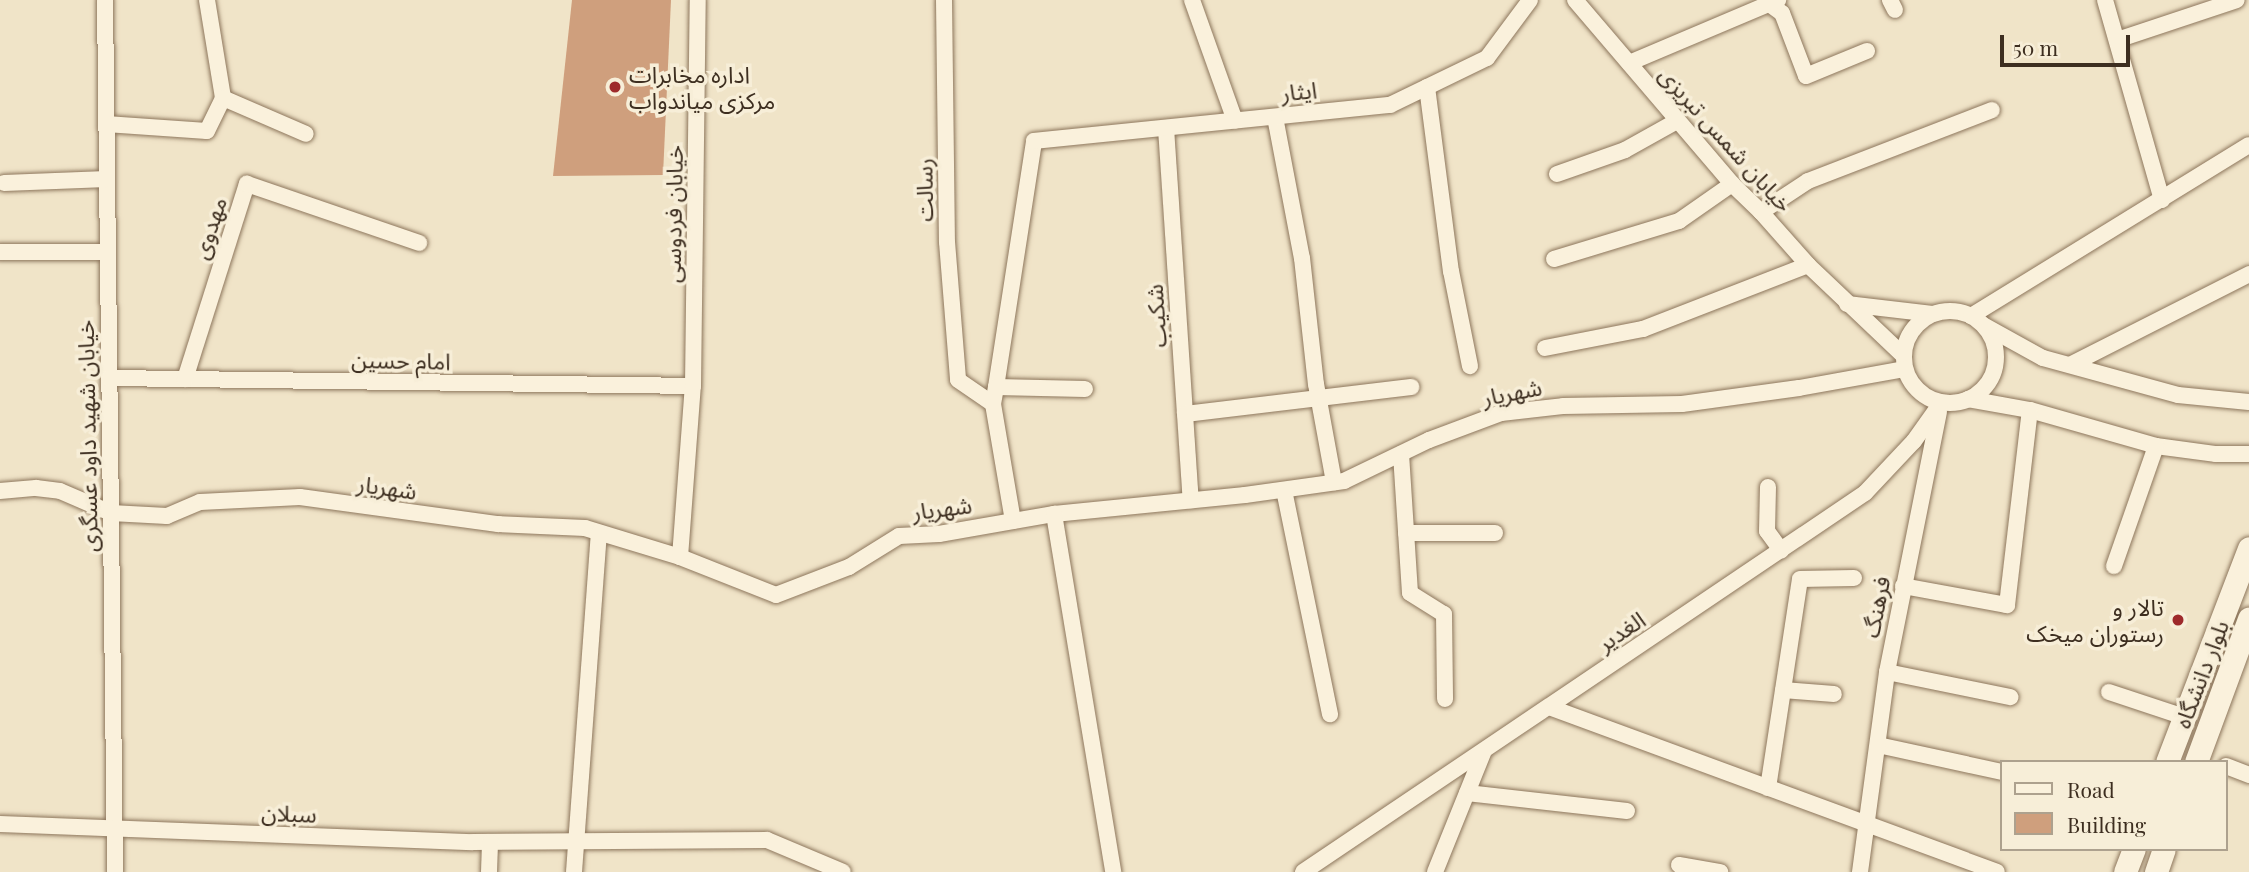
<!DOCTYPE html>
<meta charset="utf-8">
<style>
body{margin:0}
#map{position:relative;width:2249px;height:872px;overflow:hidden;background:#f0e4c8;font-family:"Playfair Display","Noto Sans Arabic",serif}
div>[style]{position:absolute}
.building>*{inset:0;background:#cf9f7d}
.roads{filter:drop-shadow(0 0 2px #8d765c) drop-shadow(0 0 2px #8d765c)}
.minor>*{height:16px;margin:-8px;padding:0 8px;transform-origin:8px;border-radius:8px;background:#faf1dc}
.minor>.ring{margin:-8px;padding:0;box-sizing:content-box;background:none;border:16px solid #faf1dc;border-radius:50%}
.secondary>*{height:23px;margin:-11.5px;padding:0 11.5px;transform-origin:11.5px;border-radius:11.5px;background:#faf1dc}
.dots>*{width:19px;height:19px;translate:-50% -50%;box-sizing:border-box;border:4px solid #f7eed8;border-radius:50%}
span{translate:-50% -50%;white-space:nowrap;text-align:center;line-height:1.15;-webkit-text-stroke:7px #f7eed8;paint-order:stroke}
.poi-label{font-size:23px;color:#3d2e20}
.left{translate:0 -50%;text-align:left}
.right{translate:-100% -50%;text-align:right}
.street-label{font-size:23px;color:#3d2e20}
.legend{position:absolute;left:2000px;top:760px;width:228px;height:91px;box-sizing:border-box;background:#f7eed8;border:2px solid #ada18e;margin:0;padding:9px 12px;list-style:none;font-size:21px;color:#3d2e20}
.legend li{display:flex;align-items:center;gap:14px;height:35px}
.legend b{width:35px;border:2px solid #ada18e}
.scale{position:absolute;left:2000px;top:35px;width:130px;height:32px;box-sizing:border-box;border:4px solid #3d2e20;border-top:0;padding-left:9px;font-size:21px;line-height:24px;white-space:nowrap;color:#3d2e20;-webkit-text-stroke:5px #f7eed8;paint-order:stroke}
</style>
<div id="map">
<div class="building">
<i style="clip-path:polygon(572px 0,671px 0,663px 175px,553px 176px)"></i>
</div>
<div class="roads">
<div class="minor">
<i style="left:105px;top:0;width:872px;rotate:89.34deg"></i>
<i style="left:207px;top:0;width:99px;rotate:80.7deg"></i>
<i style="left:944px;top:0;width:242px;rotate:89.3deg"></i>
<i style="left:947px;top:242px;width:138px;rotate:85.4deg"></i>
<i style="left:958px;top:380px;width:42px;rotate:34.4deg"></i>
<i style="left:1192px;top:0;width:128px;rotate:70.4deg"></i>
<i style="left:1575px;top:0;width:242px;rotate:49.5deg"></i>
<i style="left:1732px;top:184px;width:40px;rotate:44deg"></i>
<i style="left:1761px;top:212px;width:71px;rotate:48.4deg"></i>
<i style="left:1808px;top:265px;width:132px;rotate:43.5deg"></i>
<i style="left:1890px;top:0;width:11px;rotate:63deg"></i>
<i style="left:2105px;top:0;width:208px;rotate:74.1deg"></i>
<i style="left:1768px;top:3px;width:17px;rotate:36deg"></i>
<i style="left:1782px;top:13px;width:67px;rotate:69.1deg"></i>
<i style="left:1806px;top:76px;width:66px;rotate:-22.3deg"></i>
<i style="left:2117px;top:40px;width:126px;rotate:-18.4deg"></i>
<i style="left:1629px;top:63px;width:162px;rotate:-22.9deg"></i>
<i style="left:1427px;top:87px;width:186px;rotate:82.6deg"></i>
<i style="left:1451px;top:271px;width:97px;rotate:78.7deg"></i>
<i style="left:1275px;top:117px;width:144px;rotate:79.2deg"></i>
<i style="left:1302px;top:258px;width:127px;rotate:83.7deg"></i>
<i style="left:1316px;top:384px;width:100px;rotate:79.6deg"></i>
<i style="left:106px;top:124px;width:101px;rotate:4deg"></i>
<i style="left:207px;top:131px;width:37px;rotate:-64deg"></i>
<i style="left:223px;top:98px;width:90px;rotate:23.4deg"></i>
<i style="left:1166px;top:128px;width:373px;rotate:86.2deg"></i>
<i style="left:1557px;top:174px;width:72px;rotate:-19.4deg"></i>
<i style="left:1625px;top:150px;width:60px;rotate:-29.1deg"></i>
<i style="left:4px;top:183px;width:103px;rotate:-2.2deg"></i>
<i style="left:1761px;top:212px;width:56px;rotate:-33.4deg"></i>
<i style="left:1808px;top:181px;width:197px;rotate:-21.1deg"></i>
<i style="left:0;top:252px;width:108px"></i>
<i style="left:1554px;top:259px;width:131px;rotate:-16.9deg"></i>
<i style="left:1679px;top:221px;width:65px;rotate:-34.9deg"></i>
<i style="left:1847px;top:304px;width:86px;rotate:6.7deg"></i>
<i class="ring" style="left:1904px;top:311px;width:76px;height:76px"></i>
<i style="left:1971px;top:316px;width:326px;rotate:-31.6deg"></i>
<i style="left:1985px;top:326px;width:66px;rotate:28.9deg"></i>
<i style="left:2043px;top:358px;width:140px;rotate:15.3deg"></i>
<i style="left:2178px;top:395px;width:71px;rotate:5.6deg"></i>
<i style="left:1545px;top:348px;width:100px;rotate:-11deg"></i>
<i style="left:1643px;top:329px;width:177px;rotate:-21.2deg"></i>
<i style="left:2070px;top:365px;width:201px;rotate:-26.9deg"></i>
<i style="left:109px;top:378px;width:584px;rotate:0.78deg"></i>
<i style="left:185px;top:379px;width:205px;rotate:-72.4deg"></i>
<i style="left:247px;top:184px;width:182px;rotate:18.9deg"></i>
<i style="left:996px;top:387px;width:249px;rotate:-81.2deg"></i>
<i style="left:1034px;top:141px;width:358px;rotate:-5.8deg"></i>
<i style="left:1390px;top:105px;width:108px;rotate:-25.9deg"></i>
<i style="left:1487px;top:58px;width:72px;rotate:-53.4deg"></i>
<i style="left:1968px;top:399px;width:63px;rotate:10.1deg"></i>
<i style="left:2030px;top:410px;width:131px;rotate:15.9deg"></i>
<i style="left:2156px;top:446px;width:61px;rotate:7.6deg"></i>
<i style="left:2216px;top:454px;width:33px"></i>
<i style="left:1185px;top:414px;width:228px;rotate:-6.8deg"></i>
<i style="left:1401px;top:454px;width:139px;rotate:86.3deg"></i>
<i style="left:1410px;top:593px;width:40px;rotate:32deg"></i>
<i style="left:1444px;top:614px;width:85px;rotate:89.3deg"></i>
<i style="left:1768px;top:487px;width:44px;rotate:91.3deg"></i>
<i style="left:1767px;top:531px;width:24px;rotate:54deg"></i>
<i style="left:1284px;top:490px;width:229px;rotate:78.4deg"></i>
<i style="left:0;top:491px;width:36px;rotate:-5deg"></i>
<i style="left:36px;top:488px;width:24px;rotate:7deg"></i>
<i style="left:60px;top:491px;width:56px;rotate:23.3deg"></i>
<i style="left:111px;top:513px;width:56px;rotate:3.1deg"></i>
<i style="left:167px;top:516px;width:36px;rotate:-23deg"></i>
<i style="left:200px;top:502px;width:100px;rotate:-2.9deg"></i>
<i style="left:300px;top:497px;width:200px;rotate:7.8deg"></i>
<i style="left:498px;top:524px;width:87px;rotate:2.6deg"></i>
<i style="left:585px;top:528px;width:99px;rotate:17deg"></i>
<i style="left:680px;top:557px;width:103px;rotate:21.6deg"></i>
<i style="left:776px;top:595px;width:78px;rotate:-21deg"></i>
<i style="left:849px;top:567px;width:59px;rotate:-31.8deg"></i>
<i style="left:899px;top:536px;width:40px;rotate:-2.9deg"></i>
<i style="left:939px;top:534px;width:117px;rotate:-9.9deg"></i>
<i style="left:1054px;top:514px;width:192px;rotate:-5.7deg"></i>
<i style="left:1245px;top:495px;width:100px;rotate:-8deg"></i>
<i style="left:1344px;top:481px;width:94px;rotate:-25.8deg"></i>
<i style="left:1429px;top:440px;width:77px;rotate:-20.6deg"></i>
<i style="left:1501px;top:413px;width:62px;rotate:-6.4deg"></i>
<i style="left:1563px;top:406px;width:119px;rotate:-1deg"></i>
<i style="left:1682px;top:404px;width:118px;rotate:-7.8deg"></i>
<i style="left:1799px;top:388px;width:108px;rotate:-10.2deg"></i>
<i style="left:1054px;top:514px;width:363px;rotate:80.6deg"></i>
<i style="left:1013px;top:521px;width:119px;rotate:-99.7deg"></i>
<i style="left:993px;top:404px;width:17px;rotate:-80deg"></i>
<i style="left:996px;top:387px;width:89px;rotate:1.3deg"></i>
<i style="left:1406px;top:533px;width:89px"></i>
<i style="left:680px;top:557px;width:171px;rotate:-85.7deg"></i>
<i style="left:693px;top:386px;width:386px;rotate:-89.3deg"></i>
<i style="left:2114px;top:566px;width:127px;rotate:-70.7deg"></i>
<i style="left:1903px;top:586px;width:106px;rotate:10.4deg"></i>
<i style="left:2007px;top:605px;width:196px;rotate:-83.3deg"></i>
<i style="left:1887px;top:672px;width:126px;rotate:11.5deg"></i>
<i style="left:1783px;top:690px;width:51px;rotate:4.5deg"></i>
<i style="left:2109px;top:692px;width:79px;rotate:18.4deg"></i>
<i style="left:1549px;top:707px;width:477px;rotate:20.2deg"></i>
<i style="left:1878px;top:745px;width:127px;rotate:12.3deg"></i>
<i style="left:2226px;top:766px;width:25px;rotate:21deg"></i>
<i style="left:1768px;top:788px;width:211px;rotate:-81.3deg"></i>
<i style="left:1800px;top:579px;width:54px;rotate:-1.1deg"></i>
<i style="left:1467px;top:793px;width:161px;rotate:6.4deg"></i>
<i style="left:0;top:824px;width:473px;rotate:2.2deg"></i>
<i style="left:473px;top:842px;width:294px;rotate:-0.4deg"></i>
<i style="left:767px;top:840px;width:82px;rotate:22.8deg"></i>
<i style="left:1679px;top:865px;width:42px;rotate:9.7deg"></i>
<i style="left:489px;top:872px;width:30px;rotate:-88deg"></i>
<i style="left:574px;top:872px;width:340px;rotate:-85.8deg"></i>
<i style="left:1303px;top:872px;width:678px;rotate:-33.99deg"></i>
<i style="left:1865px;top:493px;width:71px;rotate:-46.7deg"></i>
<i style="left:1914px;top:441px;width:47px;rotate:-54.6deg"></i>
<i style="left:1435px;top:872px;width:131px;rotate:-68deg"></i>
<i style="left:1860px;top:872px;width:202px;rotate:-82.3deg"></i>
<i style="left:1887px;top:672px;width:265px;rotate:-78.7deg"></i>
</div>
<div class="secondary">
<i style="left:2167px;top:762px;width:229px;rotate:-69deg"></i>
<i style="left:2196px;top:762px;width:153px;rotate:-69.7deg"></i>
<i style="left:2125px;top:872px;width:25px;rotate:-69deg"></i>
<i style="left:2156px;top:872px;width:24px;rotate:-71deg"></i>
</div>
</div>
<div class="dots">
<i style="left:615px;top:87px;background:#9e2a2b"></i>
<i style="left:2178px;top:620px;background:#9e2a2b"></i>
</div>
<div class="poi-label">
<span class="left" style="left:629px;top:87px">اداره مخابرات<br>مرکزی میاندواب</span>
<span class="right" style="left:2164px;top:620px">تالار و<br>رستوران میخک</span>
</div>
<div class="street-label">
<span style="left:1299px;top:91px;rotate:-6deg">ایثار</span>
<span style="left:1726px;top:139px;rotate:48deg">خیابان شمس تبریزی</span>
<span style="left:924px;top:190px;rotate:-91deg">رسالت</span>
<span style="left:673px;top:214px;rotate:-89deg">خیابان فردوسی</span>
<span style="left:209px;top:228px;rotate:-72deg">مهدوی</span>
<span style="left:1156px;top:316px;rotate:-94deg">شکیب</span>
<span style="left:401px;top:360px;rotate:1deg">امام حسین</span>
<span style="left:1512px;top:392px;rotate:-11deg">شهریار</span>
<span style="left:87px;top:436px;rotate:-91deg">خیابان شهید داود عسگری</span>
<span style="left:387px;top:487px;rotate:8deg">شهریار</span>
<span style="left:942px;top:508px;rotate:-7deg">شهریار</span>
<span style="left:1876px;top:607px;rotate:-79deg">فرهنگ</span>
<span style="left:1621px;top:631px;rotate:-34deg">الغدیر</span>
<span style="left:2201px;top:674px;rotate:-69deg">بلوار دانشگاه</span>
<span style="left:289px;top:813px;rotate:2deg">سبلان</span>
</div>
<ul class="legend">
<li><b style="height:9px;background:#faf1dc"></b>Road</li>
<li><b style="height:19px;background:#cf9f7d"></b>Building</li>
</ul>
<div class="scale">50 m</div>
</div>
